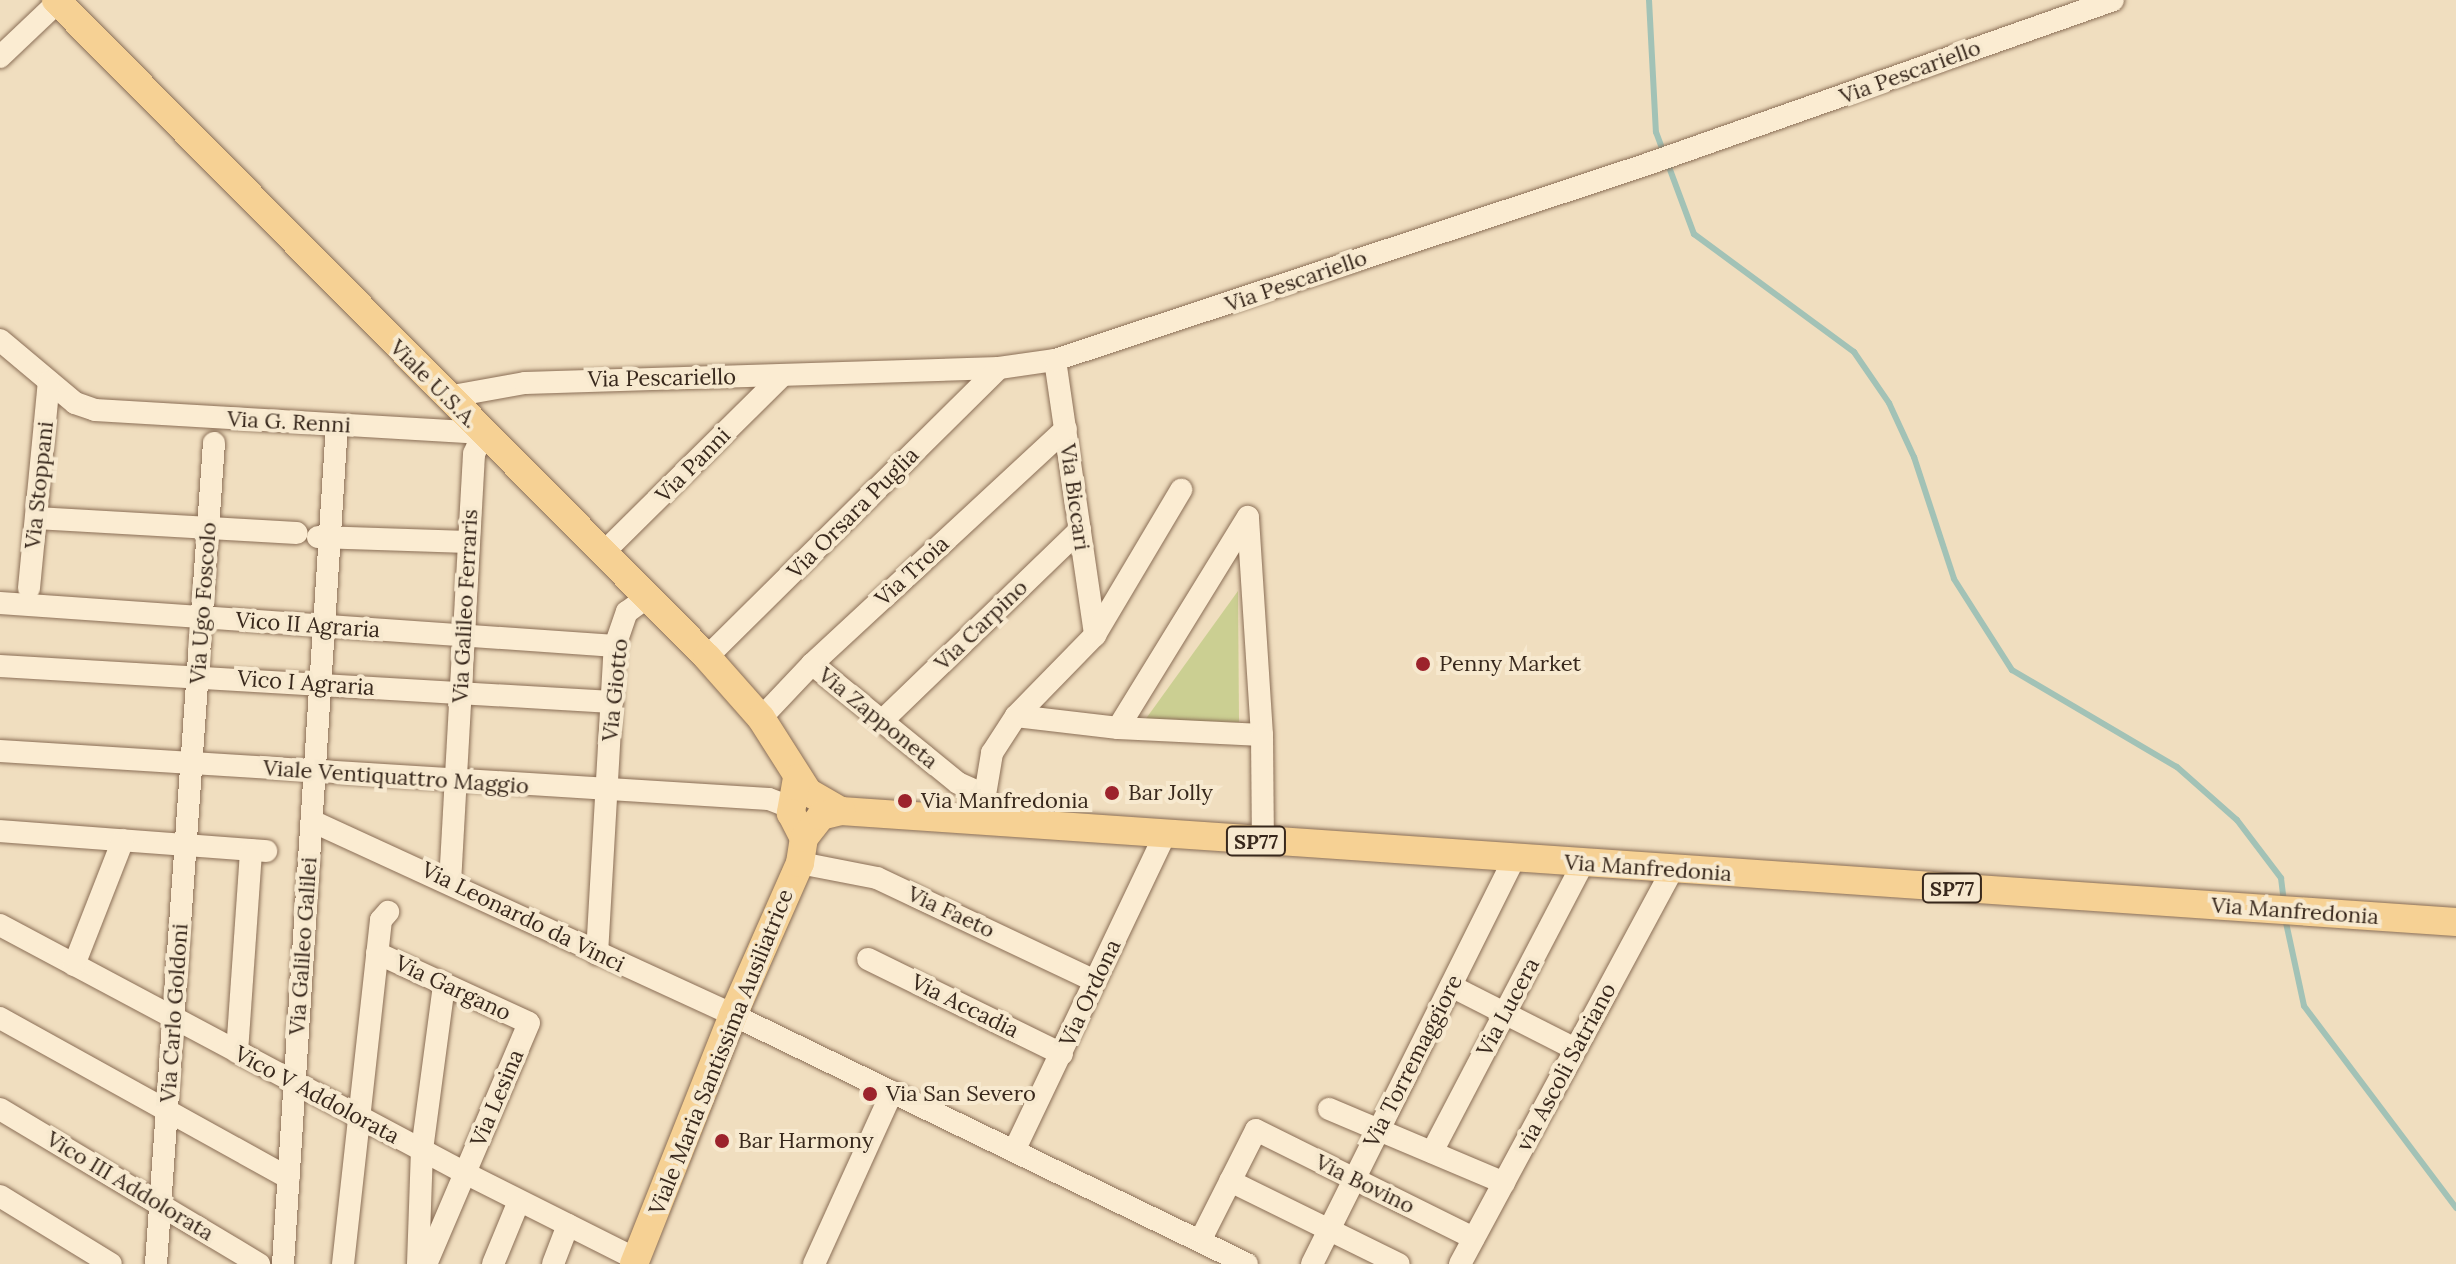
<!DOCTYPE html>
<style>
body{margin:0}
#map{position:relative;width:2456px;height:1264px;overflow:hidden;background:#f0debf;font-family:Lora,serif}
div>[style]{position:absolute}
.green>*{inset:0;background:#cbcf92}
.stream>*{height:6px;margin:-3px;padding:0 3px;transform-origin:3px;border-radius:3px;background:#a2c2b6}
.roads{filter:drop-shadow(0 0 2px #8a6e56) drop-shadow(0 0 2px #8a6e56)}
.minor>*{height:22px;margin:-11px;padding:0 11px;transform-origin:11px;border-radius:11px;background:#fbecd2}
.major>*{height:28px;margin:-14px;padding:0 14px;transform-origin:14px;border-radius:14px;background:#f6d194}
.dots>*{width:22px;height:22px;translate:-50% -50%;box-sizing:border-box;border:4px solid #f7e9cf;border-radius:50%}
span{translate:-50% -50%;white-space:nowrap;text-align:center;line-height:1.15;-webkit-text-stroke:8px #f7e9cf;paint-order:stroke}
.shield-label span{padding:2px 6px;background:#f7e9cf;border:2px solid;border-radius:6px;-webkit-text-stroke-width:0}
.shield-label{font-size:20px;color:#38281c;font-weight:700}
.street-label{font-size:22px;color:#38281c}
.poi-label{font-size:22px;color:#38281c}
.left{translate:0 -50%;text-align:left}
</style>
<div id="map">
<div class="green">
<i style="clip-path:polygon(1238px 591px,1239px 722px,1145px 720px)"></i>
</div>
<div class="stream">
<i style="left:1649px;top:0;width:132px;rotate:87deg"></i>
<i style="left:1656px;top:132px;width:109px;rotate:69.6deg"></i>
<i style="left:1694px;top:234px;width:199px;rotate:36.4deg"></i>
<i style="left:1854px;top:352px;width:62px;rotate:55.5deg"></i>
<i style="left:1889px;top:403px;width:60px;rotate:65.2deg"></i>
<i style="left:1914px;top:457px;width:128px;rotate:71.8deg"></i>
<i style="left:1954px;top:579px;width:108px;rotate:57.5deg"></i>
<i style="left:2012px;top:670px;width:191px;rotate:30.5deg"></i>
<i style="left:2177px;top:767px;width:80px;rotate:41.5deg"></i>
<i style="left:2237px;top:820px;width:73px;rotate:52.8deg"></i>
<i style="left:2281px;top:878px;width:25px;rotate:83deg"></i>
<i style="left:2285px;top:918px;width:90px;rotate:77.8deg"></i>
<i style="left:2304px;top:1006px;width:253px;rotate:53deg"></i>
</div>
<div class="roads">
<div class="minor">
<i style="left:0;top:57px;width:80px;rotate:-43.5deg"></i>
<i style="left:0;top:340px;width:98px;rotate:40deg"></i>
<i style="left:75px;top:403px;width:21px;rotate:19deg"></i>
<i style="left:95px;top:410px;width:389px;rotate:3.4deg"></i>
<i style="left:483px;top:433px;width:23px;rotate:113deg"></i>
<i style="left:474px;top:454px;width:429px;rotate:93.2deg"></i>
<i style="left:1055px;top:360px;width:278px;rotate:81.7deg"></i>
<i style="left:447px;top:397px;width:79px;rotate:-10.2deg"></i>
<i style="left:525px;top:383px;width:474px;rotate:-1.8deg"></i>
<i style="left:999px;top:368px;width:57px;rotate:-8.1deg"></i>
<i style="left:1055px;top:360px;width:621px;rotate:-18.29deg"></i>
<i style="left:1645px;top:165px;width:496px;rotate:-19.4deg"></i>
<i style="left:36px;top:518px;width:261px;rotate:3.3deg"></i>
<i style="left:318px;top:537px;width:150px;rotate:1.9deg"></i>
<i style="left:603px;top:553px;width:252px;rotate:-44.7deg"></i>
<i style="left:29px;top:588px;width:207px;rotate:-84.5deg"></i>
<i style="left:0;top:603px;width:617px;rotate:4deg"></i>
<i style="left:707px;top:657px;width:411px;rotate:-44.7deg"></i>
<i style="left:812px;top:664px;width:188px;rotate:39.2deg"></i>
<i style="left:958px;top:783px;width:30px;rotate:24deg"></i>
<i style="left:0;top:666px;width:613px;rotate:3.37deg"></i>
<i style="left:1016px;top:716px;width:103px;rotate:6.7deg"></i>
<i style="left:1118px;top:728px;width:144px;rotate:2.8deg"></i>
<i style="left:1262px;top:735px;width:218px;rotate:-93.7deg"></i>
<i style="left:761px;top:718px;width:74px;rotate:-46.6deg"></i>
<i style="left:812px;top:664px;width:346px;rotate:-42.8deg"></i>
<i style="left:883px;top:720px;width:274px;rotate:-44deg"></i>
<i style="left:1118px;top:728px;width:248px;rotate:-58.4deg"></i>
<i style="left:1262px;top:735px;width:107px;rotate:89.5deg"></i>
<i style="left:0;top:751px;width:770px;rotate:3.57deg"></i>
<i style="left:769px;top:799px;width:22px;rotate:21deg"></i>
<i style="left:312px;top:821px;width:464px;rotate:24.7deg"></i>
<i style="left:733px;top:1015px;width:571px;rotate:25.85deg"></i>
<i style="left:997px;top:822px;width:30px;rotate:-114deg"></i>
<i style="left:985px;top:795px;width:43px;rotate:-80.5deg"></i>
<i style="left:992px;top:753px;width:44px;rotate:-57deg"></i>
<i style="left:1016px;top:716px;width:113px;rotate:-45.7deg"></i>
<i style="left:1095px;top:635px;width:169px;rotate:-59.3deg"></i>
<i style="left:0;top:831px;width:267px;rotate:4.3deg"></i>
<i style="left:800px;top:863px;width:78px;rotate:11deg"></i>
<i style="left:877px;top:878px;width:241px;rotate:25.3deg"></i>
<i style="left:0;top:925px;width:527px;rotate:28.07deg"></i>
<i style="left:465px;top:1173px;width:191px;rotate:26.7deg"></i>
<i style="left:377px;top:953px;width:167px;rotate:24.7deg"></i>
<i style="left:529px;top:1023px;width:262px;rotate:113.1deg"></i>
<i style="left:597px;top:954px;width:309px;rotate:-86.7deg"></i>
<i style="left:615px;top:646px;width:36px;rotate:-71deg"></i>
<i style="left:627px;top:612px;width:24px;rotate:-36deg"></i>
<i style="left:868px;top:959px;width:216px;rotate:26.1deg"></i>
<i style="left:74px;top:965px;width:134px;rotate:-68.6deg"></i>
<i style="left:1451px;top:986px;width:139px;rotate:26.9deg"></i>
<i style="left:0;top:1018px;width:330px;rotate:29deg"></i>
<i style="left:237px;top:1052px;width:202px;rotate:-86deg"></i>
<i style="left:0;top:1109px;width:302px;rotate:30.9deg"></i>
<i style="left:1329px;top:1109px;width:190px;rotate:22.9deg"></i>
<i style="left:1014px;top:1151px;width:350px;rotate:-64.5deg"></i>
<i style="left:1432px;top:1152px;width:326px;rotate:-62.4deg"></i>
<i style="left:1230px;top:1181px;width:188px;rotate:26.2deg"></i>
<i style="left:0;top:1196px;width:130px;rotate:31.5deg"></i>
<i style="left:1200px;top:1241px;width:124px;rotate:-63.2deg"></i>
<i style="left:1256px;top:1130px;width:243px;rotate:26.4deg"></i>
<i style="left:156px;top:1264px;width:823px;rotate:-85.96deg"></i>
<i style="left:283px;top:1264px;width:841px;rotate:-86.32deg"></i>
<i style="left:343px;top:1264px;width:346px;rotate:-83.7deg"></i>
<i style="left:381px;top:920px;width:11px;rotate:-49deg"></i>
<i style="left:418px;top:1264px;width:114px;rotate:-88deg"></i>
<i style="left:422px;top:1150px;width:166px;rotate:-82.4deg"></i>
<i style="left:493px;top:1264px;width:68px;rotate:-67.6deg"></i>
<i style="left:553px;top:1264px;width:42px;rotate:-69deg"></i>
<i style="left:814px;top:1264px;width:189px;rotate:-65.6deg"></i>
<i style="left:1312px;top:1264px;width:455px;rotate:-63.5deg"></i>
<i style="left:1460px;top:1264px;width:447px;rotate:-61.7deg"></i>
</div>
<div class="major">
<i style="left:56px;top:0;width:925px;rotate:45.26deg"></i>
<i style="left:707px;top:657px;width:81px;rotate:48.5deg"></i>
<i style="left:761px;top:718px;width:88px;rotate:57.6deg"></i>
<i style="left:808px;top:792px;width:38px;rotate:30deg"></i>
<i style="left:841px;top:811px;width:1619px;rotate:3.93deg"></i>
<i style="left:797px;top:778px;width:36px;rotate:100deg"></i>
<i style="left:791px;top:813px;width:28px;rotate:63deg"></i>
<i style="left:634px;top:1264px;width:268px;rotate:-68.3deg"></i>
<i style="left:733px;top:1015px;width:166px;rotate:-66.2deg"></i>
<i style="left:800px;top:863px;width:25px;rotate:-81deg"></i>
<i style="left:804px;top:838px;width:28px;rotate:-52deg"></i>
<i style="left:821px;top:816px;width:21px;rotate:-14deg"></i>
</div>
</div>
<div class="dots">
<i style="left:1423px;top:664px;background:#9c232c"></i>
<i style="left:1112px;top:793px;background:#9c232c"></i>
<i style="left:905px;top:801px;background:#9c232c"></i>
<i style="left:870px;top:1094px;background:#9c232c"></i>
<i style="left:722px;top:1141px;background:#9c232c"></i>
</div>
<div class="shield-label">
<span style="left:1256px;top:841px">SP77</span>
<span style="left:1952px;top:888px">SP77</span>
</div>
<div class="street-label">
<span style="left:1910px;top:72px;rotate:-20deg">Via Pescariello</span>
<span style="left:1296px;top:281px;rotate:-19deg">Via Pescariello</span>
<span style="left:662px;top:378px;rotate:-1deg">Via Pescariello</span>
<span style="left:434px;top:384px;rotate:45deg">Viale U.S.A.</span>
<span style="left:289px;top:422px;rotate:3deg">Via G. Renni</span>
<span style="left:693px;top:465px;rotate:-45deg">Via Panni</span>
<span style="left:39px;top:485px;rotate:-84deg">Via Stoppani</span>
<span style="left:1075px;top:497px;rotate:82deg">Via Biccari</span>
<span style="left:853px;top:513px;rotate:-45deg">Via Orsara Puglia</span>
<span style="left:912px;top:571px;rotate:-43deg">Via Troia</span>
<span style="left:203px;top:603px;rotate:-86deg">Via Ugo Foscolo</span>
<span style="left:465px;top:606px;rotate:-87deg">Via Galileo Ferraris</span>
<span style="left:308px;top:625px;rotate:4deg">Vico II Agraria</span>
<span style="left:981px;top:625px;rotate:-44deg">Via Carpino</span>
<span style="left:306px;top:683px;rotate:4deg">Vico I Agraria</span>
<span style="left:615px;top:690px;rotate:-84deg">Via Giotto</span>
<span style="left:878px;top:718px;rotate:39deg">Via Zapponeta</span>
<span style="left:396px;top:777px;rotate:4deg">Viale Ventiquattro Maggio</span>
<span style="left:1648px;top:868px;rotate:4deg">Via Manfredonia</span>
<span style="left:2295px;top:911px;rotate:4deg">Via Manfredonia</span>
<span style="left:951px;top:912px;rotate:25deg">Via Faeto</span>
<span style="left:523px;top:917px;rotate:26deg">Via Leonardo da Vinci</span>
<span style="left:303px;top:946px;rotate:-86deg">Via Galileo Galilei</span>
<span style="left:453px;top:988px;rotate:25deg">Via Gargano</span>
<span style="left:1090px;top:993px;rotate:-65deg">Via Ordona</span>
<span style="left:965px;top:1006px;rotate:26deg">Via Accadia</span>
<span style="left:1508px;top:1007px;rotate:-62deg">Via Lucera</span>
<span style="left:174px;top:1013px;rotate:-86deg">Via Carlo Goldoni</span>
<span style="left:721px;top:1052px;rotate:-68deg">Viale Maria Santissima Ausiliatrice</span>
<span style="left:1413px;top:1061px;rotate:-63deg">Via Torremaggiore</span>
<span style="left:1566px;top:1067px;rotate:-62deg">via Ascoli Satriano</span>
<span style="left:317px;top:1095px;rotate:28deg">Vico V Addolorata</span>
<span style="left:497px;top:1098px;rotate:-67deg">Via Lesina</span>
<span style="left:1365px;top:1184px;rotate:26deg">Via Bovino</span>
<span style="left:130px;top:1186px;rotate:31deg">Vico III Addolorata</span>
</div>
<div class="poi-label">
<span class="left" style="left:1439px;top:664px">Penny Market</span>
<span class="left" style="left:1128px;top:793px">Bar Jolly</span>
<span class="left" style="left:921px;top:801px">Via Manfredonia</span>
<span class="left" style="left:886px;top:1094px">Via San Severo</span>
<span class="left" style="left:738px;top:1141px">Bar Harmony</span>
</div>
</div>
